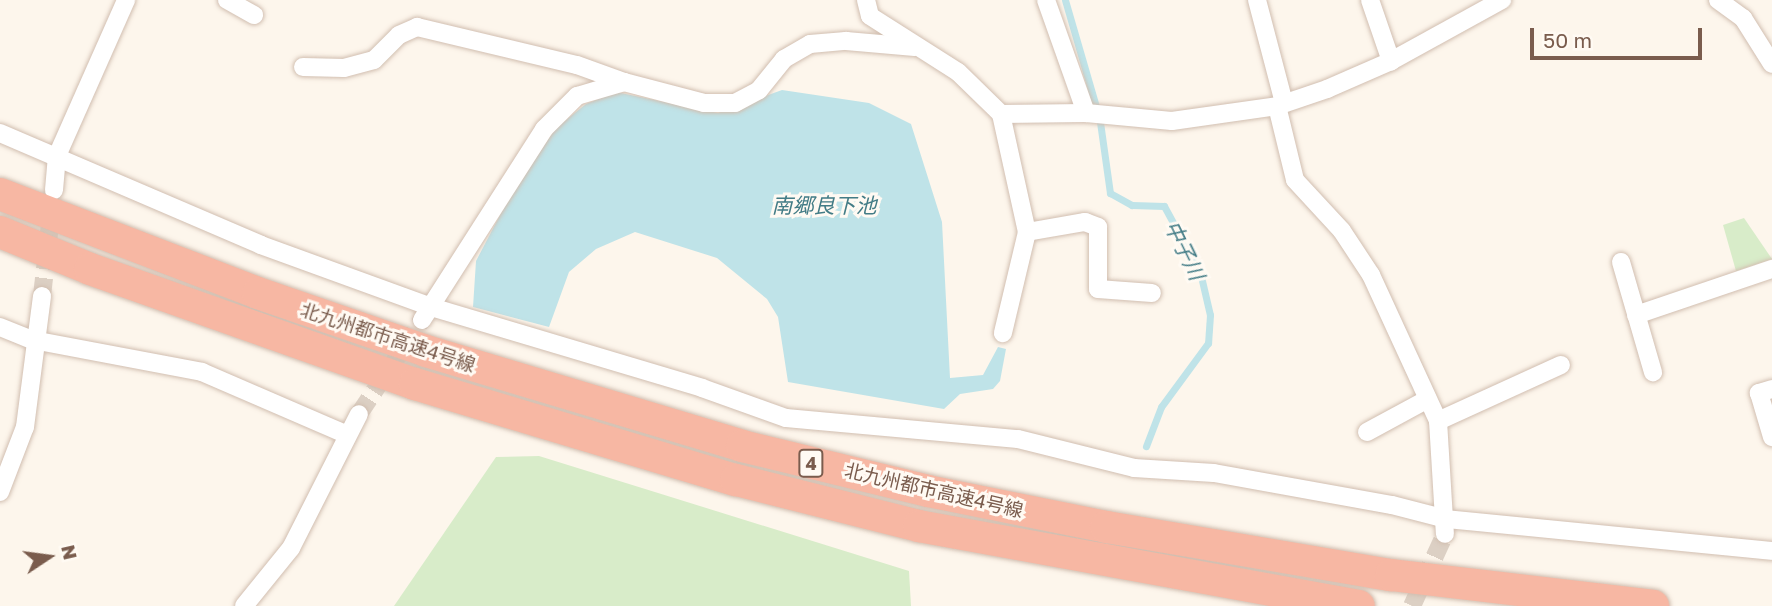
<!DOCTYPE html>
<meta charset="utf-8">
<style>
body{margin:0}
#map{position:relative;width:1772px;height:606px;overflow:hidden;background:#fdf6ec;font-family:"Golos Text","Noto Sans JP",sans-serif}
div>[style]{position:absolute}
.green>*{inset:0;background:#d8ecc9}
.water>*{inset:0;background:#bfe3e8}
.stream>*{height:7px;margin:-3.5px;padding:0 3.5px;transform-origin:3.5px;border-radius:3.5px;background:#bfe3e8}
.street-tunnel>*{height:18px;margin-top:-9px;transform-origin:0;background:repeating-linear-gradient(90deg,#dcd0c4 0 18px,transparent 0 27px)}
.roads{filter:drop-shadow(0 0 2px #d1beb0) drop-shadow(0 0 2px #d1beb0)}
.street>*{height:18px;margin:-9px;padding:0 9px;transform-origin:9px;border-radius:9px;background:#fff}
.highway>*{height:32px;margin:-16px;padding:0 16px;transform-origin:16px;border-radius:16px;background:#f7b7a3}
span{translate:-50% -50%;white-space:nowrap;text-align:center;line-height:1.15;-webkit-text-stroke:6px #fffaf3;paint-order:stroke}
.shield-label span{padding:2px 5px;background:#fffaf3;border:2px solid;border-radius:5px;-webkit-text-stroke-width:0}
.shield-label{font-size:18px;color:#7a5c4d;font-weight:700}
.street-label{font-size:19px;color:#7a5c4d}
.water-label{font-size:21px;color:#437c86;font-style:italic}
.north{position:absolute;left:14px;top:522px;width:70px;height:70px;-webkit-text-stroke:5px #fffaf3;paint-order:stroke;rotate:77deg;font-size:19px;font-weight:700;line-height:28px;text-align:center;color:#7a5c4d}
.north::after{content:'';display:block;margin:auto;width:24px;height:32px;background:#7a5c4d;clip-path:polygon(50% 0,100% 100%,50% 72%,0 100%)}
.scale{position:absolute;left:1530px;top:28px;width:172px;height:32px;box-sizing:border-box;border:4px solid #7a5c4d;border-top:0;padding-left:9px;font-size:21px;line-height:24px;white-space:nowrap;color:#7a5c4d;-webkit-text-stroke:5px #fffaf3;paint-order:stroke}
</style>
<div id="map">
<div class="green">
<i style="clip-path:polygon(1744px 218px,1772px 259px,1736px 271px,1723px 225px)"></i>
<i style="clip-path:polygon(539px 456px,909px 571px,911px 606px,394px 606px,496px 457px)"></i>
</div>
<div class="water">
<i style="clip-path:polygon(782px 90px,869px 103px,911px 124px,942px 222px,950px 378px,983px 375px,998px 347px,1006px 349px,1000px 381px,993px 389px,960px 394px,944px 409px,788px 382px,778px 317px,767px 299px,717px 258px,635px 232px,596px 249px,569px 272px,549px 327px,473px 307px,476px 261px,511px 194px,556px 128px,586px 104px,616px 92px,718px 113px)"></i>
</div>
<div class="stream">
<i style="left:1065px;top:0;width:111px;rotate:73.8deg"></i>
<i style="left:1100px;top:122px;width:72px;rotate:82deg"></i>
<i style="left:1110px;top:193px;width:25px;rotate:29deg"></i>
<i style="left:1132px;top:205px;width:32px;rotate:2deg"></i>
<i style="left:1164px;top:206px;width:75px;rotate:61.4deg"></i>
<i style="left:1200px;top:272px;width:44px;rotate:76.9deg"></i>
<i style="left:1210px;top:315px;width:28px;rotate:94deg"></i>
<i style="left:1208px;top:343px;width:79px;rotate:126.3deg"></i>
<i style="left:1161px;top:407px;width:42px;rotate:111deg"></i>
</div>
<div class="street-tunnel">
<i style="left:42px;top:296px;width:90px;rotate:-83.6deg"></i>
<i style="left:359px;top:414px;width:113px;rotate:-56.2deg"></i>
<i style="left:1412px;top:606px;width:79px;rotate:-65.4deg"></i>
</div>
<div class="roads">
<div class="street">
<i style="left:227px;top:0;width:31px;rotate:29deg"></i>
<i style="left:866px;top:0;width:16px;rotate:76deg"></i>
<i style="left:870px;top:16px;width:104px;rotate:32.5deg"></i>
<i style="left:958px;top:72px;width:60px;rotate:44.3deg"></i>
<i style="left:1001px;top:114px;width:85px;rotate:-0.7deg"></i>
<i style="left:1086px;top:113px;width:86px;rotate:5.3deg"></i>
<i style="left:1172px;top:121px;width:106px;rotate:-8.1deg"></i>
<i style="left:1277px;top:106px;width:53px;rotate:-18.8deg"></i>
<i style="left:1327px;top:89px;width:70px;rotate:-23.6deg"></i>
<i style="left:1391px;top:61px;width:127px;rotate:-28.8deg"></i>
<i style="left:1046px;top:0;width:120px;rotate:70.5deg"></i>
<i style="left:1257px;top:0;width:106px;rotate:75.3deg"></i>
<i style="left:1370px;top:0;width:65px;rotate:71deg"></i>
<i style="left:1718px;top:0;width:31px;rotate:36deg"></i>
<i style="left:1743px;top:18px;width:54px;rotate:57.8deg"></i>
<i style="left:303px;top:67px;width:41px;rotate:1.4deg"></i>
<i style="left:344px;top:68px;width:31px;rotate:-15deg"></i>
<i style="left:374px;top:60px;width:35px;rotate:-45deg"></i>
<i style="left:399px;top:35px;width:20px;rotate:-24deg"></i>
<i style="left:417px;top:27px;width:164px;rotate:13.4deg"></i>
<i style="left:577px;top:65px;width:50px;rotate:19.9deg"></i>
<i style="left:1277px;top:106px;width:76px;rotate:76.3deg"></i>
<i style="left:1295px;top:180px;width:69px;rotate:47.3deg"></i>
<i style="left:1342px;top:231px;width:53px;rotate:56.6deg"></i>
<i style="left:1371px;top:275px;width:161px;rotate:65.3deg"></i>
<i style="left:1438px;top:421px;width:113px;rotate:86.5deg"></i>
<i style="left:1001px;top:114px;width:121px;rotate:77.6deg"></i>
<i style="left:1027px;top:232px;width:104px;rotate:103.4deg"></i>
<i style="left:0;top:133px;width:284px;rotate:23.2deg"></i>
<i style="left:261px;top:245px;width:181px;rotate:20deg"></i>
<i style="left:431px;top:307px;width:283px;rotate:16.6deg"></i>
<i style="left:702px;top:388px;width:89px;rotate:19.7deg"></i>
<i style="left:786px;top:418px;width:233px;rotate:5.2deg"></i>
<i style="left:1018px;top:439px;width:120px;rotate:14deg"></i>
<i style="left:1134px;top:468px;width:80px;rotate:3.6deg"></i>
<i style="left:1214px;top:473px;width:181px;rotate:10.2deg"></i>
<i style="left:1392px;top:505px;width:56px;rotate:14.5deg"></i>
<i style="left:1446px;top:519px;width:328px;rotate:5.6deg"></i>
<i style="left:54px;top:190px;width:34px;rotate:-85deg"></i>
<i style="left:57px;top:156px;width:171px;rotate:-66.1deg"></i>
<i style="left:1027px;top:232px;width:59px;rotate:-9.8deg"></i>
<i style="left:1085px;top:222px;width:14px;rotate:21deg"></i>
<i style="left:1098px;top:227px;width:62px;rotate:90deg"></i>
<i style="left:1098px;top:289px;width:54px;rotate:4.2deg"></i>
<i style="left:1621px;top:262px;width:115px;rotate:73.8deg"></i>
<i style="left:1636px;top:315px;width:144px;rotate:-18.7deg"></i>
<i style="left:422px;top:320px;width:227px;rotate:-57.4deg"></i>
<i style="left:544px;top:129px;width:47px;rotate:-45deg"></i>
<i style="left:577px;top:96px;width:49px;rotate:-16.6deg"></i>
<i style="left:624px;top:82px;width:83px;rotate:14.7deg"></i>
<i style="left:704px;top:103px;width:31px"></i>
<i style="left:735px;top:103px;width:27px;rotate:-28deg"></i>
<i style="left:759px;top:90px;width:40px;rotate:-51deg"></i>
<i style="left:784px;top:59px;width:30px;rotate:-30deg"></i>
<i style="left:810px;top:44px;width:36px;rotate:-5deg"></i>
<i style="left:846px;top:41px;width:69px;rotate:5deg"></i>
<i style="left:0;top:327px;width:35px;rotate:22deg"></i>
<i style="left:33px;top:340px;width:172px;rotate:10.7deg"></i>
<i style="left:202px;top:372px;width:156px;rotate:23.4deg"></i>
<i style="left:1772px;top:389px;width:14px;rotate:163deg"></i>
<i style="left:1759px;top:393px;width:46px;rotate:73.5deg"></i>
<i style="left:1438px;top:421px;width:135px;rotate:-24.5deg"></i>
<i style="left:1367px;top:432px;width:69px;rotate:-28.4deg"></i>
<i style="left:0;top:492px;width:70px;rotate:-69deg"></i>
<i style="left:25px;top:427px;width:132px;rotate:-82.6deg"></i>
<i style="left:244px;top:606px;width:75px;rotate:-51deg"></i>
<i style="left:291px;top:548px;width:150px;rotate:-63.1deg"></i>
</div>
<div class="highway">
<i style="left:0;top:194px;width:276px;rotate:21deg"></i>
<i style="left:258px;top:293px;width:178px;rotate:19deg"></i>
<i style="left:426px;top:351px;width:330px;rotate:16.7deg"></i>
<i style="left:742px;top:446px;width:191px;rotate:13.6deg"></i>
<i style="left:928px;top:491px;width:182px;rotate:11.4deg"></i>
<i style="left:1106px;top:527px;width:289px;rotate:9.6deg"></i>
<i style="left:1391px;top:575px;width:264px;rotate:6.7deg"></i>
<i style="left:0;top:232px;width:97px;rotate:22.3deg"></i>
<i style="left:90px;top:269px;width:345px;rotate:19.5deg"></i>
<i style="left:415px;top:384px;width:335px;rotate:16.7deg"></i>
<i style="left:736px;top:480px;width:189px;rotate:14.1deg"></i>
<i style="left:919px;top:526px;width:447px;rotate:10.3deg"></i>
</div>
</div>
<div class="shield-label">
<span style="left:811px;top:463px">4</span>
</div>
<div class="street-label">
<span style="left:388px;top:337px;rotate:18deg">北九州都市高速4号線</span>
<span style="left:934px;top:490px;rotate:13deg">北九州都市高速4号線</span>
</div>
<div class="water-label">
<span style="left:824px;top:205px">南郷良下池</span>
<span style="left:1185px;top:250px;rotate:64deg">中子川</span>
</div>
<div class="north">N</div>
<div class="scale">50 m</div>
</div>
